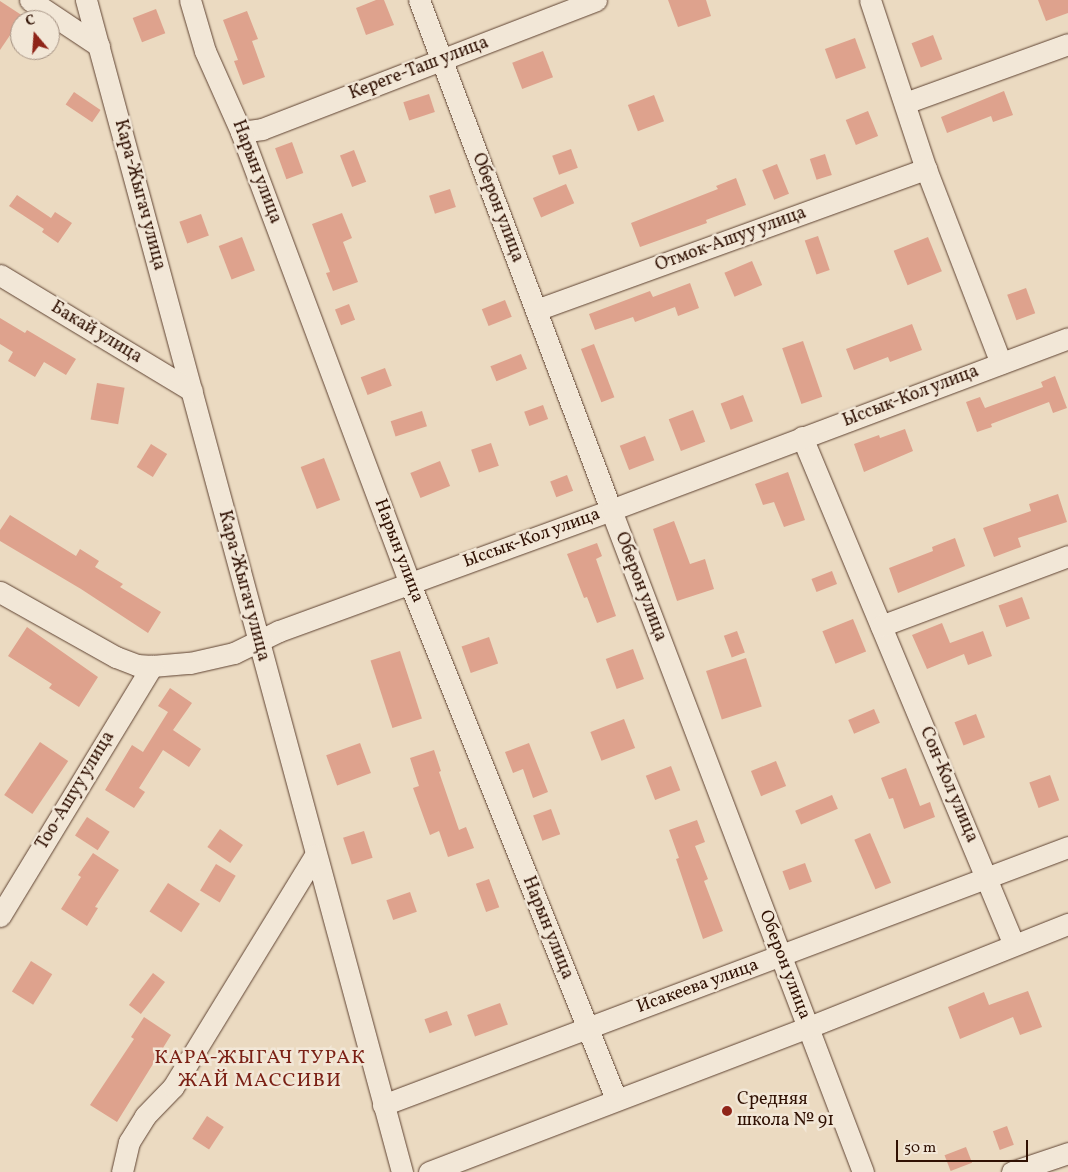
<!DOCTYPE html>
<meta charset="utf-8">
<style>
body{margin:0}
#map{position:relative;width:1068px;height:1172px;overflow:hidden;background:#ebdac1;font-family:Vollkorn,serif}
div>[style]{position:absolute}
.building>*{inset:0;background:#dea28d;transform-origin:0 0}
.roads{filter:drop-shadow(0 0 1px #5f4332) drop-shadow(0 0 1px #5f4332)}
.minor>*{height:21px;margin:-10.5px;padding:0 10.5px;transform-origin:10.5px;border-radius:10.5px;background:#f2e7d7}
.dots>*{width:14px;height:14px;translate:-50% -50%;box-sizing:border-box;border:2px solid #f2e7d7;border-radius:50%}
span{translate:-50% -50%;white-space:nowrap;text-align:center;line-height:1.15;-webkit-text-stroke:5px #f2e7d7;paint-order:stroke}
.street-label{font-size:18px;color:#301103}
.poi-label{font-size:18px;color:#301103}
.left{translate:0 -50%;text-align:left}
.quarter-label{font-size:20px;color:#7a1f14;letter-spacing:1px}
.north{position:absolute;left:10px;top:10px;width:50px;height:50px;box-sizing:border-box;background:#f2e7d7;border:1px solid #a49182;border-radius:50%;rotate:342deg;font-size:14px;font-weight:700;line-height:20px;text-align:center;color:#301103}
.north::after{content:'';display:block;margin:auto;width:18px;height:22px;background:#8f2418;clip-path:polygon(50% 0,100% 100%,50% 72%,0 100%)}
.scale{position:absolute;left:896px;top:1140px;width:132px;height:22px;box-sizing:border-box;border:2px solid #301103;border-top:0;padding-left:6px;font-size:15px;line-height:18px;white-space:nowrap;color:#301103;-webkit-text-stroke:4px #f2e7d7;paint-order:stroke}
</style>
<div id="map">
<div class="building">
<i style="clip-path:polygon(376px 0,384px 0,394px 25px,366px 35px,356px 8px)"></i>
<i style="clip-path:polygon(668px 0,706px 0,711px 16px,678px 27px)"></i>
<i style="clip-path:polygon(1038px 0,1068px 0,1068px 13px,1046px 21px)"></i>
<i style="clip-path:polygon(0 1px,23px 16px,0 50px)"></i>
<i style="left:156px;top:9px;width:26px;height:25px;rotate:69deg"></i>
<i style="clip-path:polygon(247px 11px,258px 39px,252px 41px,265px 77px,243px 85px,234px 61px,238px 60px,223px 20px)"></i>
<i style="left:933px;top:35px;width:26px;height:23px;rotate:69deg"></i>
<i style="left:855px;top:38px;width:32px;height:32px;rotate:70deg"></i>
<i style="left:543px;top:51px;width:28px;height:33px;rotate:69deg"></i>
<i style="clip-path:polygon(1004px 91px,1013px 115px,993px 122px,991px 116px,947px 133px,941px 117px)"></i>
<i style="left:74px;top:92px;width:32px;height:15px;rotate:34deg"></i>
<i style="left:429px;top:94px;width:19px;height:27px;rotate:72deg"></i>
<i style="left:654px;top:95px;width:28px;height:28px;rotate:69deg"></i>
<i style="left:868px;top:111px;width:27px;height:24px;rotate:68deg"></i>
<i style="left:292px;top:142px;width:33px;height:18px;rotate:70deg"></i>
<i style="left:571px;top:149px;width:20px;height:20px;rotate:70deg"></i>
<i style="left:354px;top:150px;width:34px;height:15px;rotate:69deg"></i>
<i style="left:825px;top:154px;width:22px;height:16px;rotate:72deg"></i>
<i style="left:777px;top:164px;width:32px;height:16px;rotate:68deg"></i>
<i style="clip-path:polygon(736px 178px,746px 205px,706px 220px,707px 223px,640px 247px,631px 223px,718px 189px,716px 186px)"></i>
<i style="left:566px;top:184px;width:21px;height:36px;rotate:67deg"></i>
<i style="left:450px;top:189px;width:19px;height:22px;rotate:72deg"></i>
<i style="clip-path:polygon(17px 195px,51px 218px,55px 212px,72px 223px,58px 243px,42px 232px,44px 229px,9px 206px)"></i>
<i style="clip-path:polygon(342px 213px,352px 238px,343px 242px,358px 282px,333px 291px,326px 273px,330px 272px,312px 224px)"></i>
<i style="left:201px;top:214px;width:23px;height:23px;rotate:70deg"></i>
<i style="left:818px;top:236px;width:36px;height:14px;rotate:71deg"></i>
<i style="left:242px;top:237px;width:36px;height:25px;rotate:69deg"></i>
<i style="left:928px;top:237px;width:37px;height:37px;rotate:68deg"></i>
<i style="left:752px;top:261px;width:26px;height:30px;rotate:67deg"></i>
<i style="clip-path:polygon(690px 283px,699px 308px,678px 316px,675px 307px,635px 322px,633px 317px,595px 330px,589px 314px,650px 291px,653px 297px)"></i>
<i style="left:1026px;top:288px;width:27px;height:20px;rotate:70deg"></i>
<i style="left:505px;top:300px;width:18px;height:25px;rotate:68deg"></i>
<i style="left:349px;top:304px;width:17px;height:15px;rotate:69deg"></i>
<i style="clip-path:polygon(0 318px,25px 333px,27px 330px,76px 359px,66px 375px,44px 362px,35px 377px,8px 361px,13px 352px,0 344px)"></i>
<i style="clip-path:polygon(912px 324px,922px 350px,890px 362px,888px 357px,854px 370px,846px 349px)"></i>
<i style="left:803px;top:341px;width:59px;height:22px;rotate:71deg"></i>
<i style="left:594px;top:344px;width:57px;height:14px;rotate:69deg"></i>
<i style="left:521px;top:354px;width:16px;height:33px;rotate:68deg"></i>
<i style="left:385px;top:368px;width:19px;height:26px;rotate:69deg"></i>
<i style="clip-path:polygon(1055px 376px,1067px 408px,1053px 413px,1049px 402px,991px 424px,992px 427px,977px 432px,966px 402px,980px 397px,985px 408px,1043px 387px,1041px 382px)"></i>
<i style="left:97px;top:383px;width:28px;height:37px;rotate:10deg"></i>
<i style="left:743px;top:395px;width:28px;height:24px;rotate:69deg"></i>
<i style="left:543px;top:405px;width:15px;height:20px;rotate:70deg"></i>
<i style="left:693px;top:410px;width:34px;height:26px;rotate:69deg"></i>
<i style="left:422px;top:411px;width:16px;height:33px;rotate:72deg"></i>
<i style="clip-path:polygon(905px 429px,913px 451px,864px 472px,854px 444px,879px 435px,880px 438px)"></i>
<i style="left:645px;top:436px;width:26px;height:27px;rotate:69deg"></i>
<i style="left:491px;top:443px;width:24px;height:21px;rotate:71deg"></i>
<i style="left:151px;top:444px;width:19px;height:27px;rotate:32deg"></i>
<i style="left:324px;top:458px;width:45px;height:25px;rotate:69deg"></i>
<i style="left:440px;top:461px;width:27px;height:32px;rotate:68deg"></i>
<i style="clip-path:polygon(788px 472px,805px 520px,784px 527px,774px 502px,763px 505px,755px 484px)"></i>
<i style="left:567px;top:475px;width:17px;height:18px;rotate:69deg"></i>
<i style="clip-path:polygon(1058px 494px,1067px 522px,1018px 538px,1021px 547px,994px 557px,983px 528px,1031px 511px,1029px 504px)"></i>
<i style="clip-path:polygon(10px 515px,76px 556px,80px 549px,99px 561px,95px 567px,123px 584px,120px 587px,161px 612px,148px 633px,81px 589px,0 541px,0 530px)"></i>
<i style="clip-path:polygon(674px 521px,690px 564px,705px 559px,714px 589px,677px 601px,653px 529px)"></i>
<i style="clip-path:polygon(955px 538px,965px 566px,898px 593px,889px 568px,933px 551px,932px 547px)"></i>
<i style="clip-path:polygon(597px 543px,602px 556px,596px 559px,616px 616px,597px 623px,587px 597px,584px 598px,567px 554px)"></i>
<i style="left:832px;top:571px;width:14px;height:22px;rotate:69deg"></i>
<i style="left:1022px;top:597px;width:23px;height:25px;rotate:70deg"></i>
<i style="left:853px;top:619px;width:35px;height:33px;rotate:68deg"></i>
<i style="clip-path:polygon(942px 623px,950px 643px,983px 631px,992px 656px,968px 665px,964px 654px,927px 669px,912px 635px)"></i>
<i style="clip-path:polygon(27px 627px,98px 677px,79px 707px,49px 688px,52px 684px,8px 656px)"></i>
<i style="left:737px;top:631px;width:23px;height:14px;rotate:70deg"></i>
<i style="left:489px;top:637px;width:28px;height:29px;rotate:71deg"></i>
<i style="left:633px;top:649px;width:32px;height:29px;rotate:70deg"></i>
<i style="left:400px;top:651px;width:71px;height:31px;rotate:72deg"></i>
<i style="left:746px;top:658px;width:51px;height:42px;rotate:72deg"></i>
<i style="clip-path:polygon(170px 688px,192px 703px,173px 730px,201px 749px,189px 767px,163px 750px,139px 788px,145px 792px,134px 808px,105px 790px,132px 745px,143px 752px,168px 712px,158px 706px)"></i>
<i style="left:874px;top:709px;width:15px;height:28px;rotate:67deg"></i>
<i style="left:976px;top:714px;width:25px;height:23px;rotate:69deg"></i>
<i style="left:624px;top:719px;width:31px;height:36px;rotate:69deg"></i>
<i style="left:40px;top:742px;width:34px;height:64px;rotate:34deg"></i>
<i style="left:360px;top:743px;width:32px;height:36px;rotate:70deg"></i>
<i style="clip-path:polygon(529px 743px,548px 792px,533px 798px,523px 769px,513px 773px,505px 752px)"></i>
<i style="clip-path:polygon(434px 750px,441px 771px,439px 772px,459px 830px,466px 827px,474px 848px,448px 857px,439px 831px,430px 835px,413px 788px,419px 786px,410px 758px)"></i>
<i style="left:776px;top:761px;width:27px;height:27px;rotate:68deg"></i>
<i style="left:671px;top:766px;width:26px;height:27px;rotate:69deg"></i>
<i style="clip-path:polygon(906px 768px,920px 806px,930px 802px,935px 817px,904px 829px,893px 798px,889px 799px,881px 778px)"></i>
<i style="left:1050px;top:775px;width:27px;height:22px;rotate:70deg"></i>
<i style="left:832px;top:795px;width:15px;height:40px;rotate:67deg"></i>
<i style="left:551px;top:809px;width:27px;height:19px;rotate:70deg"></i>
<i style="left:87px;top:817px;width:27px;height:22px;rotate:33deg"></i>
<i style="clip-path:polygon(697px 820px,705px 842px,695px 846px,708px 879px,704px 881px,723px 931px,703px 939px,676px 859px,679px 858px,669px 830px)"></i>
<i style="left:220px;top:829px;width:28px;height:22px;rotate:35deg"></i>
<i style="left:364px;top:831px;width:28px;height:22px;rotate:72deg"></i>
<i style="left:870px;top:833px;width:54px;height:17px;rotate:67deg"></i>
<i style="clip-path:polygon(93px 853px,119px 870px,95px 907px,98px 908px,87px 926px,61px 909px,81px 877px,78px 875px)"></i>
<i style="left:805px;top:863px;width:20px;height:24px;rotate:70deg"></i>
<i style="left:216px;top:864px;width:23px;height:31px;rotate:31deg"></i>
<i style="left:489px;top:879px;width:30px;height:14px;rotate:70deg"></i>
<i style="left:168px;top:883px;width:38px;height:34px;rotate:33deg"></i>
<i style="left:410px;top:892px;width:21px;height:25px;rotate:71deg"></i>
<i style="left:31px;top:961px;width:25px;height:36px;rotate:32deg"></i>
<i style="left:153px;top:973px;width:15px;height:40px;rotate:37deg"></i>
<i style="clip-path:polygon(1028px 991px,1042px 1027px,1020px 1035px,1013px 1017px,960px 1039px,948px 1007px,984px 992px,989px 1005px)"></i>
<i style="left:500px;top:1003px;width:23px;height:35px;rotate:70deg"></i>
<i style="left:447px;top:1011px;width:15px;height:24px;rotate:70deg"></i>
<i style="clip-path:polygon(144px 1017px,171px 1035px,117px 1122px,90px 1105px,134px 1039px,131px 1037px)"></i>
<i style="left:207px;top:1116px;width:20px;height:27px;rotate:33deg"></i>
<i style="left:1007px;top:1126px;width:20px;height:15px;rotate:70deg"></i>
<i style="left:966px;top:1147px;width:17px;height:23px;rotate:69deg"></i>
</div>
<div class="roads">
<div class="minor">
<i style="left:30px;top:0;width:83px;rotate:33.7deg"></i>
<i style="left:86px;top:0;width:1214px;rotate:74.91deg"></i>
<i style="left:190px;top:0;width:53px;rotate:73.6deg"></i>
<i style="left:205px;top:51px;width:89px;rotate:66deg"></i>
<i style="left:241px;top:132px;width:483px;rotate:69.5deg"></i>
<i style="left:410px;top:584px;width:555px;rotate:68.2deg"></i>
<i style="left:419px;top:0;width:545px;rotate:69.37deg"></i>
<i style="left:611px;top:510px;width:708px;rotate:69.16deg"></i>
<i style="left:870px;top:0;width:178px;rotate:71.7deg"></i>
<i style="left:926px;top:169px;width:208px;rotate:68.9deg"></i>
<i style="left:905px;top:103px;width:173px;rotate:-19.9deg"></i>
<i style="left:241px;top:132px;width:21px;rotate:-8deg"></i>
<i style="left:262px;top:129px;width:358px;rotate:-21.1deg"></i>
<i style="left:0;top:275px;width:224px;rotate:31.1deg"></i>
<i style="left:536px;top:310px;width:415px;rotate:-19.9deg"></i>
<i style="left:802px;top:437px;width:550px;rotate:67.35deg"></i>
<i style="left:0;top:592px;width:133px;rotate:29.3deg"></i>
<i style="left:116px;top:657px;width:22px;rotate:21deg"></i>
<i style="left:137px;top:665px;width:15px;rotate:4deg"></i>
<i style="left:152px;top:666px;width:38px;rotate:-5deg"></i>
<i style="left:190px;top:663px;width:45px;rotate:-12.8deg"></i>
<i style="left:234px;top:653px;width:50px;rotate:-26.1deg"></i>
<i style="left:279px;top:631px;width:353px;rotate:-20deg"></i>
<i style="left:611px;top:510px;width:488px;rotate:-20.6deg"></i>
<i style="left:881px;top:626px;width:200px;rotate:-20.5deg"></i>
<i style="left:0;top:916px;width:293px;rotate:-58.7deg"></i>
<i style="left:383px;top:1105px;width:732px;rotate:-20.64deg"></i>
<i style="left:122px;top:1172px;width:31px;rotate:-77deg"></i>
<i style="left:129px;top:1142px;width:31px;rotate:-58deg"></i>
<i style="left:145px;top:1116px;width:40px;rotate:-46deg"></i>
<i style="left:173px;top:1087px;width:272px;rotate:-58.5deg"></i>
<i style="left:429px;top:1172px;width:407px;rotate:-20.9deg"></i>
<i style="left:809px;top:1027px;width:279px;rotate:-21.7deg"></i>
<i style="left:1012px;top:1172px;width:59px;rotate:-18.7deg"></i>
</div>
</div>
<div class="dots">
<i style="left:727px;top:1111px;background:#8f2418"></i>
</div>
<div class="street-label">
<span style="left:419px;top:69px;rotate:-21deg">Кереге-Таш улица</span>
<span style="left:256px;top:172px;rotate:69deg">Нарын улица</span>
<span style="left:139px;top:195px;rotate:75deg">Кара-Жыгач улица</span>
<span style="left:497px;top:208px;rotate:69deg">Оберон улица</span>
<span style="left:731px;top:240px;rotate:-20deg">Отмок-Ашуу улица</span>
<span style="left:96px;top:333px;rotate:31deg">Бакай улица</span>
<span style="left:911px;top:397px;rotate:-21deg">Ыссык-Кол улица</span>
<span style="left:532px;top:539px;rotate:-20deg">Ыссык-Кол улица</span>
<span style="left:398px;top:551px;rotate:69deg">Нарын улица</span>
<span style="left:243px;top:586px;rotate:75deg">Кара-Жыгач улица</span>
<span style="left:640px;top:587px;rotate:69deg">Оберон улица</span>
<span style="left:948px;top:785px;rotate:67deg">Сон-Кол улица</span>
<span style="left:76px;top:791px;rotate:-59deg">Тоо-Ашуу улица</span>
<span style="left:547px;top:928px;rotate:68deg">Нарын улица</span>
<span style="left:784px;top:965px;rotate:69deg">Оберон улица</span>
<span style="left:698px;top:987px;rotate:-20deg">Исакеева улица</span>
</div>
<div class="poi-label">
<span class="left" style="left:737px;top:1111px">Средняя<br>школа № 91</span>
</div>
<div class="quarter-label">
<span style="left:260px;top:1070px">КАРА-ЖЫГАЧ ТУРАК<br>ЖАЙ МАССИВИ</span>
</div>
<div class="north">С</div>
<div class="scale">50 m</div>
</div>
